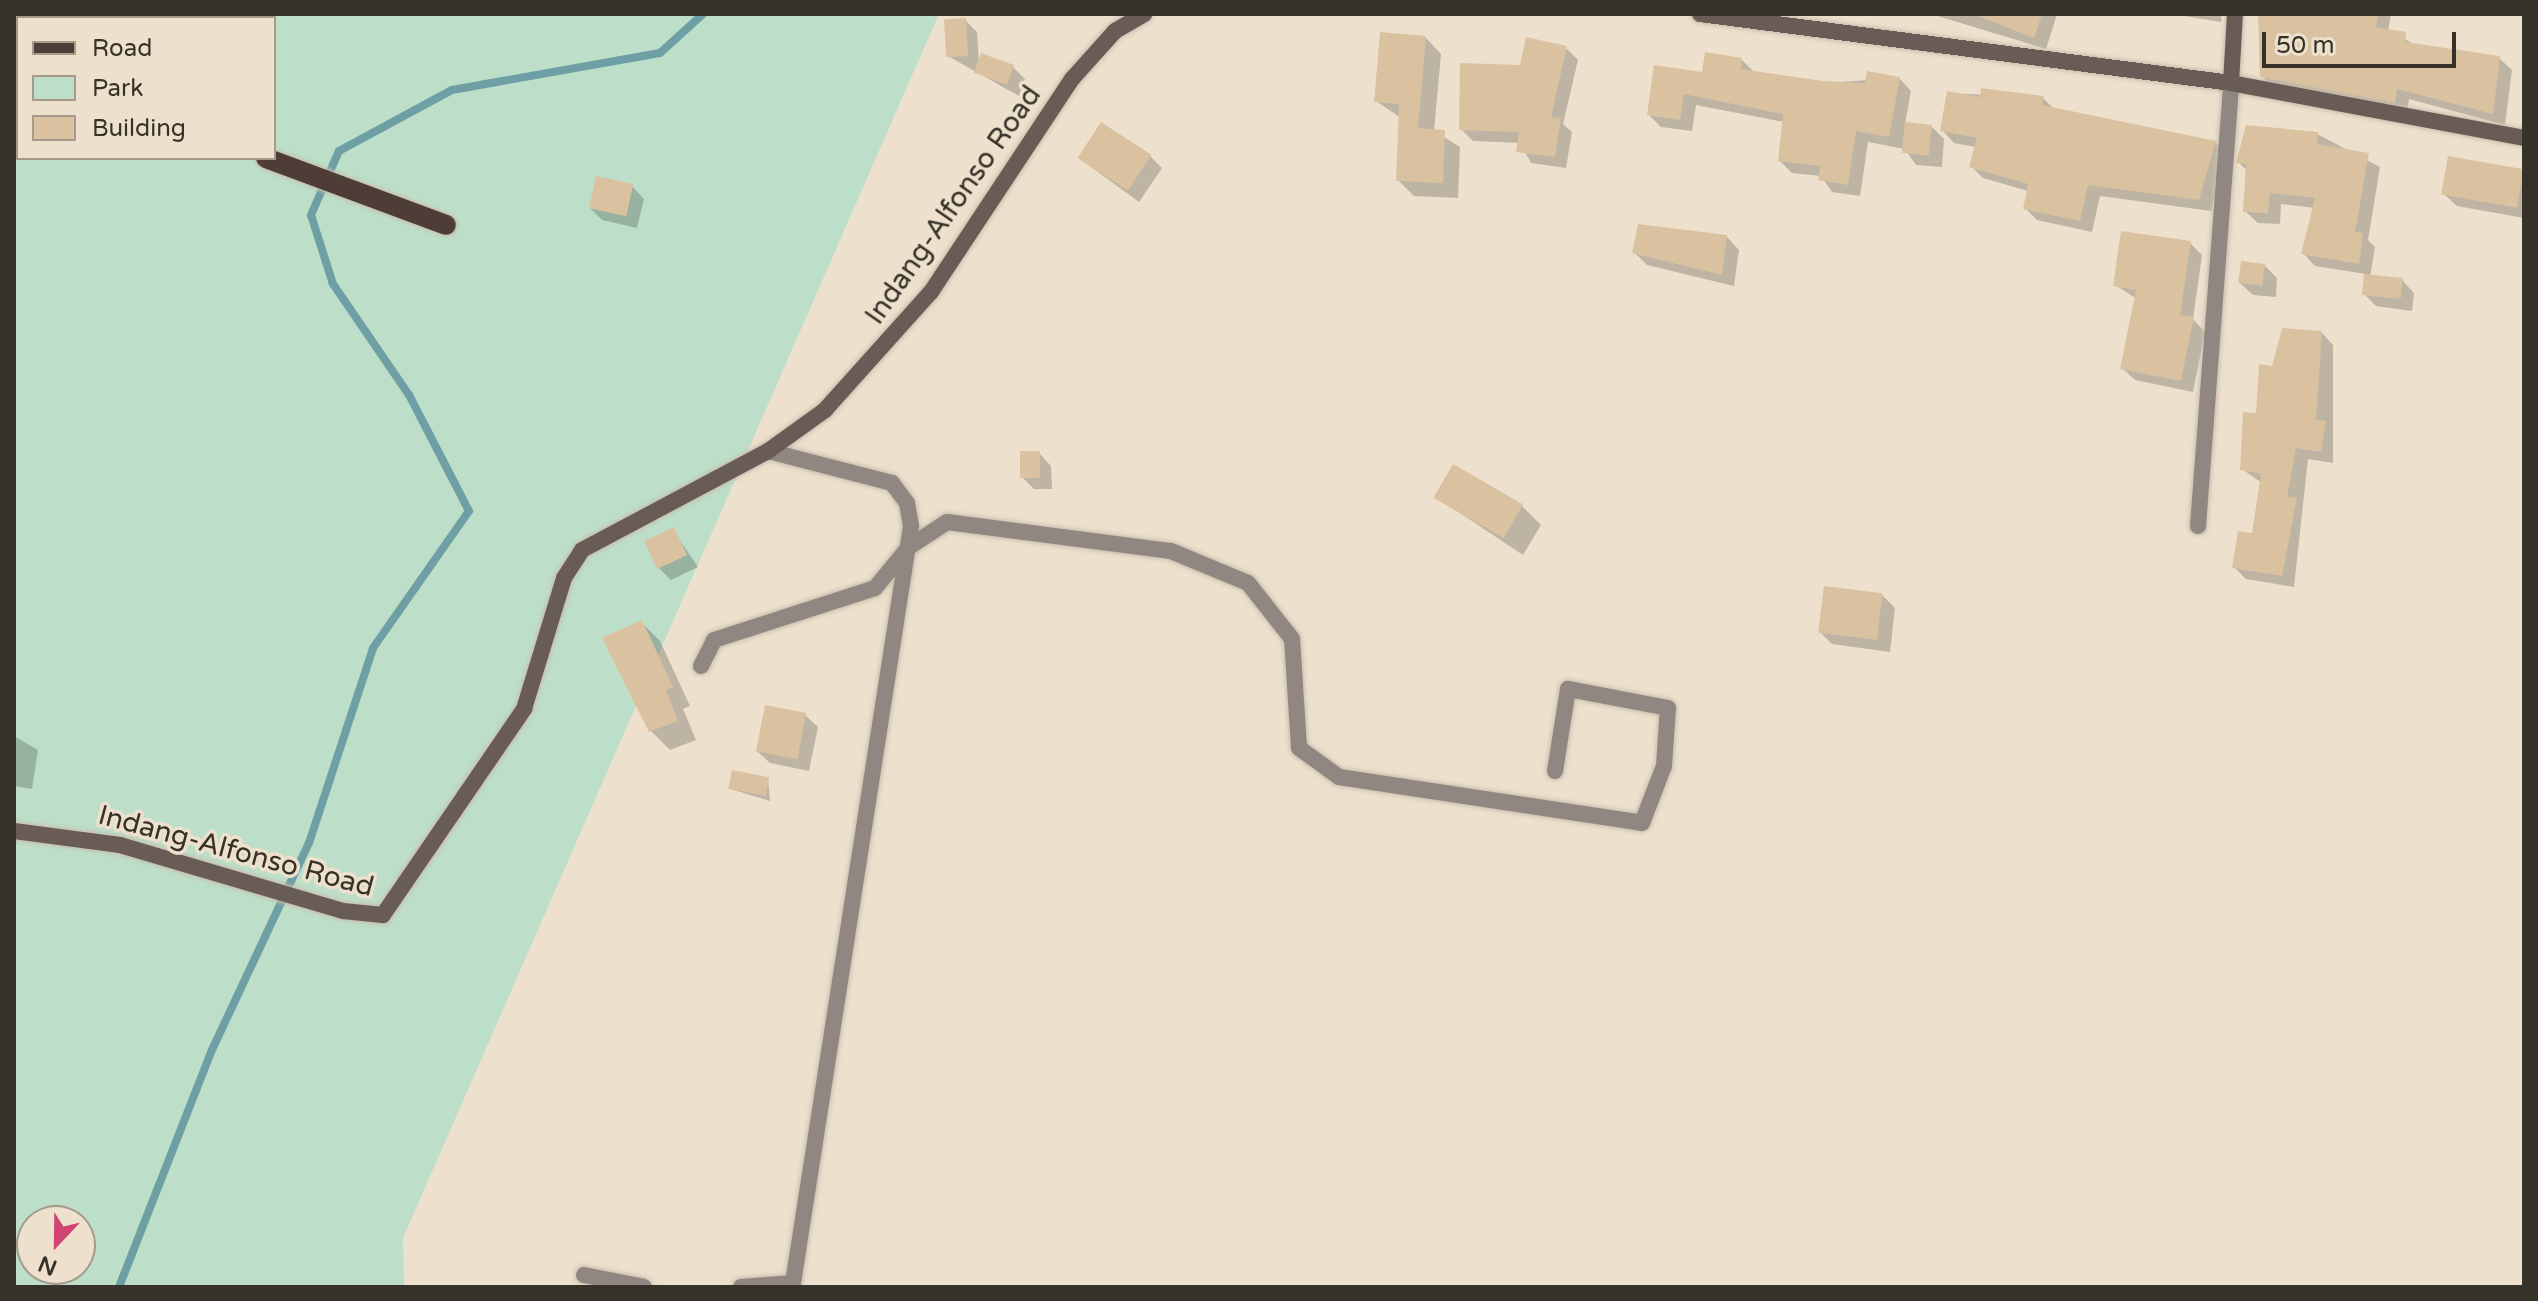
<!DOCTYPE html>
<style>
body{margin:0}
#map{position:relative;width:2538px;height:1301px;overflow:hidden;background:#ede1cd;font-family:"Varela Round",sans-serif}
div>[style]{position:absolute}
.green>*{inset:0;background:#bddfc9}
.shadow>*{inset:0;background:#0003}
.stream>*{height:8px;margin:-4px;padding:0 4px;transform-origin:4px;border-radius:4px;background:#6e9fa4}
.building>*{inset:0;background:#dac2a0;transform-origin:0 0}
.roads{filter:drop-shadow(0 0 2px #c8beac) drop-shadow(0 0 2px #c8beac)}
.street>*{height:16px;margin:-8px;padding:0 8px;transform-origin:8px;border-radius:8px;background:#908782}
.secondary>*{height:16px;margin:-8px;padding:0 8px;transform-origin:8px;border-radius:8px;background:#695b55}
.primary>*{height:20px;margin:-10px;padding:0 10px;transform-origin:10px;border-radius:10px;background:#4e3d36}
span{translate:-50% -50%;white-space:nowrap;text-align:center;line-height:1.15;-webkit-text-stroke:7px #ede1cd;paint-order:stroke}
.street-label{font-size:28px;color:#363129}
.frame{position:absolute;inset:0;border:16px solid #363129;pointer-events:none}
.legend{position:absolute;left:16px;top:16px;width:260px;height:144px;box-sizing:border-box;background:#ede1cd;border:2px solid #a49b8b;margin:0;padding:10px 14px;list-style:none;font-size:24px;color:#363129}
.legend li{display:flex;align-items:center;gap:16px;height:40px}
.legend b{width:40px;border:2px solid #a49b8b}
.north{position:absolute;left:16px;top:1205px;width:80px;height:80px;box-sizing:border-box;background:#ede1cd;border:2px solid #a49b8b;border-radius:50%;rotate:202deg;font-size:22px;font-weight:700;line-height:32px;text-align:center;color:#363129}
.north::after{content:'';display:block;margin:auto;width:28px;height:36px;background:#d24573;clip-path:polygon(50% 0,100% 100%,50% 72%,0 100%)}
.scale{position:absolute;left:2262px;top:32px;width:194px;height:36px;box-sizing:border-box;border:4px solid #363129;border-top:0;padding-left:10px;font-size:24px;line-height:28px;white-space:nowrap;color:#363129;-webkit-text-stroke:6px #ede1cd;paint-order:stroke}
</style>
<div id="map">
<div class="green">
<i style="clip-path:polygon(evenodd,14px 14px,939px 14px,403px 1238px,404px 1287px,14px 1287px,14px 14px,18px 18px,274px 18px,274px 158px,18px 158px,18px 18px,14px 14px,32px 1221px,80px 1221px,80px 1269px,32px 1269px,32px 1221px)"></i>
</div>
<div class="shadow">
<i style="clip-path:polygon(1931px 14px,2057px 14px,2046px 49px)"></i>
<i style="clip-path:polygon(2172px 14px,2222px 14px,2221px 22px)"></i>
<i style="clip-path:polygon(2260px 14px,2391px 14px,2388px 31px,2418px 46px,2499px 58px,2512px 70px,2505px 125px,2409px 99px,2407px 114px,2274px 89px,2262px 76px)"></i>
<i style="clip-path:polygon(965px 20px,977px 32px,979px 65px,1013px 67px,1025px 79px,1019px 96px,948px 56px)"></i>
<i style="clip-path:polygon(1426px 38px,1441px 54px,1434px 131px,1460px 147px,1458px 198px,1414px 196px,1398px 180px,1401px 118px,1376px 101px)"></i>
<i style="clip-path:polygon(1566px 48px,1578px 60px,1563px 124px,1572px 132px,1566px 168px,1531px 163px,1520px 143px,1473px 141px,1461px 129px)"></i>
<i style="clip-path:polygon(1742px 60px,1754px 72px,1823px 83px,1899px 78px,1911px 91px,1905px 124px,1932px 127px,1944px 139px,1942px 167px,1916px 165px,1905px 149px,1868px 142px,1860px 196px,1832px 192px,1821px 176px,1792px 173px,1780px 161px,1784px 122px,1696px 105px,1692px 131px,1661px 127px,1649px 115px,1703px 75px)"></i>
<i style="clip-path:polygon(1949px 93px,2043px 98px,2054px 109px,2215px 142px,2227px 155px,2211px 211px,2100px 196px,2092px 232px,2037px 220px,2025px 208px,2028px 191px,1983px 178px,1971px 166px,1976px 147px,1954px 143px,1942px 130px)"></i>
<i style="clip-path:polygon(2317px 134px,2380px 167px,2368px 240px,2375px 247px,2370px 277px,2402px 280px,2414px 293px,2412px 311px,2376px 306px,2364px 294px,2366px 274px,2315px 266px,2303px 253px,2315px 208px,2281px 204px,2280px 224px,2258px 223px,2245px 211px,2248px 171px,2238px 162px)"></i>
<i style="clip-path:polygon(1150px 156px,1162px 168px,1139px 202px,1079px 158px)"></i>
<i style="clip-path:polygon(2524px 171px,2524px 218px,2457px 206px,2444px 194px)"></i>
<i style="clip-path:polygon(632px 186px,644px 199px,637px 228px,602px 220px,590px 208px)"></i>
<i style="clip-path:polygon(1727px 237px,1739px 250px,1734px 286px,1647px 265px,1634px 252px)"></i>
<i style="clip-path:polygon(2190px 243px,2202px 255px,2193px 319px,2205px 332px,2193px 392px,2135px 380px,2122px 368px,2137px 299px,2115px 285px)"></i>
<i style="clip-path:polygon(2264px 265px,2277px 278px,2276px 297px,2253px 295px,2240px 283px)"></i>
<i style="clip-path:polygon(2321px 332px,2333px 345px,2333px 463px,2308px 459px,2294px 587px,2246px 579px,2234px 567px,2254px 536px,2262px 483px,2242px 469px,2258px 416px,2273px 369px)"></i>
<i style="clip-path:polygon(1039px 453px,1051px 466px,1052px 489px,1034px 489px,1022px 477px)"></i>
<i style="clip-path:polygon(1436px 497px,1522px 506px,1541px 525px,1523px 555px)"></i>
<i style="clip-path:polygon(673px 530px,698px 567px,671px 580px,659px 568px)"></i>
<i style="clip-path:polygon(1882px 595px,1895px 608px,1890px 652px,1832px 644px,1820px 632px)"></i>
<i style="clip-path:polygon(641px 622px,660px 641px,690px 706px,683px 709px,696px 740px,670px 750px,651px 731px)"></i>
<i style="clip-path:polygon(805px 715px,818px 727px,809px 771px,770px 763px,757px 751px)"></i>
<i style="clip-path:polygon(14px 736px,38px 750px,32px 789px,14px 786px)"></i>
<i style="clip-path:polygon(768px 779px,770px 801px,731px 789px)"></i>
</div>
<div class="stream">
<i style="left:119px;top:1287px;width:252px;rotate:-68.6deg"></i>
<i style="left:211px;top:1052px;width:231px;rotate:-64.9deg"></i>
<i style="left:309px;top:843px;width:205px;rotate:-71.8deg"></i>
<i style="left:373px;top:648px;width:167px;rotate:-55deg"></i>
<i style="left:469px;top:511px;width:131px;rotate:-117.3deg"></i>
<i style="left:409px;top:395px;width:135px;rotate:-124.4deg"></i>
<i style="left:333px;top:284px;width:72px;rotate:-107.7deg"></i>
<i style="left:311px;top:215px;width:70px;rotate:-66.4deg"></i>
<i style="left:339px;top:151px;width:128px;rotate:-28.4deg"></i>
<i style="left:452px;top:90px;width:211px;rotate:-10.1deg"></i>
<i style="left:660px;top:53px;width:58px;rotate:-42.2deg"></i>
</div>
<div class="building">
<i style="clip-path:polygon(1973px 14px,2042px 14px,2034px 38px)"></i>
<i style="clip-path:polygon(2258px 14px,2378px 14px,2376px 27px,2406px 32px,2405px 42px,2500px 56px,2493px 114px,2397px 89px,2395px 103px,2260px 77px)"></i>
<i style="left:966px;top:18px;width:38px;height:22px;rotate:87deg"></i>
<i style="clip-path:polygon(1380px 32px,1426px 36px,1418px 128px,1445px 130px,1443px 183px,1396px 181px,1399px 104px,1374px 102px)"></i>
<i style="clip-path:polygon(1526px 37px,1567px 46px,1551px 117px,1561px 118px,1555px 157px,1516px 152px,1519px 132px,1459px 130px,1460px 63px,1520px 65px)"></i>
<i style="clip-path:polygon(1705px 52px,1742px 58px,1741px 69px,1823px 81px,1865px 83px,1867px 71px,1900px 77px,1889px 137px,1856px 131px,1848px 185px,1818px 180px,1820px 166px,1778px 161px,1783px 114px,1684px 94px,1680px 120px,1647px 115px,1654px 65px,1702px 72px)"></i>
<i style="left:981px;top:53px;width:35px;height:21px;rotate:20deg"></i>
<i style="clip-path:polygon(1981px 88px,2044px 96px,2042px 105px,2216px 141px,2199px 200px,2088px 185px,2080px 221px,2023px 209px,2028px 184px,1969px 167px,1977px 138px,1940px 131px,1947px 91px,1980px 97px)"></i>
<i style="left:1101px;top:122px;width:60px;height:43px;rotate:33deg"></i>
<i style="left:1905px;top:122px;width:27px;height:31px;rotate:6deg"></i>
<i style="clip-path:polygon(2246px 125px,2318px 132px,2317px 144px,2369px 153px,2355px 232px,2363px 233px,2359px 264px,2301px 254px,2315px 198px,2270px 193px,2268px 213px,2243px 212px,2246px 164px,2236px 163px)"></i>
<i style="left:2448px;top:156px;width:77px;height:39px;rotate:10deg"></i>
<i style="left:596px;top:176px;width:38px;height:33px;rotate:12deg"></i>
<i style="clip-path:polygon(1638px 224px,1727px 235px,1722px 275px,1632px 253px)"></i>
<i style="clip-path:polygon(2121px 231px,2191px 241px,2180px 315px,2194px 317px,2181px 381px,2120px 369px,2136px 290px,2113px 286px)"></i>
<i style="left:2241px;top:261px;width:24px;height:22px;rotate:7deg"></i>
<i style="left:2364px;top:274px;width:39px;height:21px;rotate:6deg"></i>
<i style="clip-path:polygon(2282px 328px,2322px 331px,2316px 420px,2326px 421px,2321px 452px,2296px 448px,2287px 497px,2297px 498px,2282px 576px,2232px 568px,2238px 531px,2252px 533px,2261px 474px,2240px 470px,2243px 412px,2256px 413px,2259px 364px,2272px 366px)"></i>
<i style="left:1040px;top:451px;width:27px;height:20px;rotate:90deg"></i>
<i style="left:1453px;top:464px;width:81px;height:39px;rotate:30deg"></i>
<i style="left:674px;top:527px;width:31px;height:33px;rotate:65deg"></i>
<i style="left:1824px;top:586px;width:59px;height:47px;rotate:7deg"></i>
<i style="clip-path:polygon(642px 620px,673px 687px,666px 690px,678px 721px,649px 732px,602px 638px)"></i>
<i style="left:765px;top:705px;width:42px;height:47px;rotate:11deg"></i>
<i style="left:732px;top:770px;width:38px;height:19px;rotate:11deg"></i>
</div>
<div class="roads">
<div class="street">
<i style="left:2198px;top:526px;width:444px;rotate:-85.7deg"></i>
<i style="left:701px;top:666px;width:29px;rotate:-63deg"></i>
<i style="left:714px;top:640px;width:169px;rotate:-17.9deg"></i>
<i style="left:875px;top:588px;width:53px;rotate:-50.3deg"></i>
<i style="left:909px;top:547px;width:45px;rotate:-33.3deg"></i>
<i style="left:947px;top:522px;width:226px;rotate:7.4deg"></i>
<i style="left:1171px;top:551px;width:83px;rotate:22.6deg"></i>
<i style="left:1248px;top:583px;width:71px;rotate:51.8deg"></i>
<i style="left:1292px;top:639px;width:109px;rotate:86.3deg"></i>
<i style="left:1299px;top:748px;width:49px;rotate:35.9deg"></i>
<i style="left:1339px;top:777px;width:306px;rotate:8.6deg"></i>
<i style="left:1642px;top:823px;width:61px;rotate:-68.9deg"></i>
<i style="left:1664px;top:766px;width:58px;rotate:-86.1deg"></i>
<i style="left:1668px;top:708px;width:102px;rotate:-169.2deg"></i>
<i style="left:1568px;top:689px;width:83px;rotate:99deg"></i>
<i style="left:584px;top:1275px;width:61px;rotate:11.3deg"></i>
<i style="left:741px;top:1287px;width:52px;rotate:-4.4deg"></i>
<i style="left:793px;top:1283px;width:766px;rotate:-81.14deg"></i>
<i style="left:911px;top:526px;width:23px;rotate:-100deg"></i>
<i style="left:907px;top:503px;width:25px;rotate:-127deg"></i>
<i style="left:892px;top:483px;width:128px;rotate:-165.5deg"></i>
</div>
<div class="secondary">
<i style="left:1700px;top:14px;width:535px;rotate:7.4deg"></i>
<i style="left:2231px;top:83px;width:298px;rotate:10.6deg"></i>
<i style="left:2231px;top:83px;width:69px;rotate:-86.7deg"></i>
<i style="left:14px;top:831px;width:107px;rotate:7.5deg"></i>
<i style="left:120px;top:845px;width:233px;rotate:16.5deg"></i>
<i style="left:343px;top:911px;width:40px;rotate:5.7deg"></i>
<i style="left:383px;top:915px;width:250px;rotate:-55.6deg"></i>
<i style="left:524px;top:709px;width:137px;rotate:-73deg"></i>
<i style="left:564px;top:578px;width:33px;rotate:-57deg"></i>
<i style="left:582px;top:550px;width:211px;rotate:-28deg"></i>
<i style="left:768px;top:451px;width:70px;rotate:-35.7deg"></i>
<i style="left:825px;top:410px;width:159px;rotate:-48.1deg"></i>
<i style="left:931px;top:292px;width:255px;rotate:-56.5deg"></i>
<i style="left:1072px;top:79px;width:64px;rotate:-48.1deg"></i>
<i style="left:1115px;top:31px;width:34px;rotate:-30deg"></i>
</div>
<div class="primary">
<i style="left:266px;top:158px;width:192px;rotate:20.4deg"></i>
</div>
</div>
<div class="street-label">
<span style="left:953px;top:205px;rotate:-55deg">Indang-Alfonso Road</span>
<span style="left:236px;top:851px;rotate:15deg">Indang-Alfonso Road</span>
</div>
<div class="frame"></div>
<ul class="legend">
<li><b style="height:10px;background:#4e3d36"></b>Road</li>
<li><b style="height:22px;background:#bddfc9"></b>Park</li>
<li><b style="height:22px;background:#dac2a0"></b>Building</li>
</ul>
<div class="north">N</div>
<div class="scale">50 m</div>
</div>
